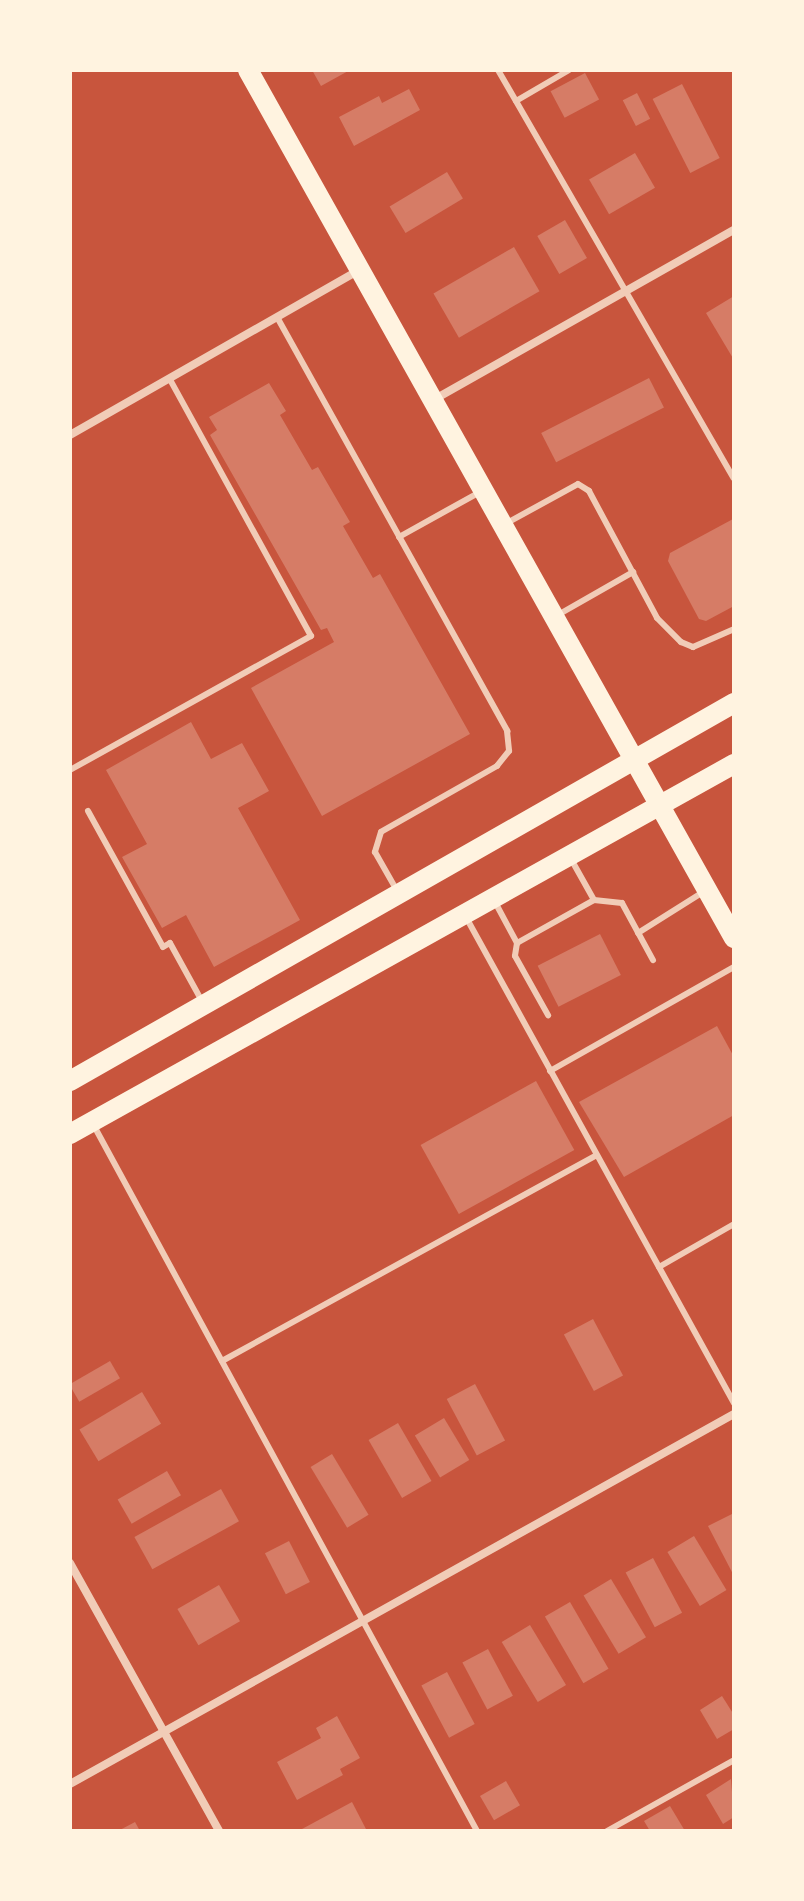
<!DOCTYPE html>
<style>
body{margin:0}
#map{position:relative;width:804px;height:1901px;overflow:hidden;background:#c8553d;font-family:"Nunito Sans",sans-serif}
div>[style]{position:absolute}
.building>*{inset:0;background:#d67c66;transform-origin:0 0}
.service>*{height:6px;margin:-3px;padding:0 3px;transform-origin:3px;border-radius:3px;background:#f1ccb7}
.minor>*{height:8px;margin:-4px;padding:0 4px;transform-origin:4px;border-radius:4px;background:#f1ccb7}
.primary>*{height:20px;margin:-10px;padding:0 10px;transform-origin:10px;border-radius:10px;background:#fff3e0}
span{translate:-50% -50%;white-space:nowrap;text-align:center;line-height:1.15;-webkit-text-stroke:8px #fff3e0;paint-order:stroke}
.frame{position:absolute;inset:0;border:72px solid #fff3e0;pointer-events:none}
</style>
<div id="map">
<div class="building">
<i style="clip-path:polygon(312px 70px,350px 70px,321px 86px)"></i>
<i style="left:585px;top:73px;width:30px;height:39px;rotate:62deg"></i>
<i style="left:682px;top:84px;width:83px;height:33px;rotate:63deg"></i>
<i style="clip-path:polygon(409px 89px,420px 110px,354px 146px,339px 117px,379px 96px,382px 103px)"></i>
<i style="left:637px;top:93px;width:29px;height:16px;rotate:63deg"></i>
<i style="left:635px;top:153px;width:40px;height:53px;rotate:60deg"></i>
<i style="left:447px;top:172px;width:31px;height:67px;rotate:59deg"></i>
<i style="left:565px;top:220px;width:44px;height:32px;rotate:60deg"></i>
<i style="left:514px;top:247px;width:51px;height:93px;rotate:60deg"></i>
<i style="clip-path:polygon(734px 296px,734px 360px,706px 313px)"></i>
<i style="left:649px;top:378px;width:33px;height:121px;rotate:63deg"></i>
<i style="clip-path:polygon(269px 383px,286px 411px,280px 415px,312px 470px,318px 467px,350px 522px,343px 526px,373px 578px,380px 574px,470px 734px,322px 816px,251px 688px,334px 642px,327px 628px,321px 630px,210px 435px,217px 430px,209px 417px)"></i>
<i style="clip-path:polygon(733px 519px,734px 606px,706px 621px,699px 619px,668px 561px,670px 553px)"></i>
<i style="clip-path:polygon(191px 722px,211px 759px,242px 743px,269px 791px,238px 808px,300px 920px,214px 967px,186px 915px,162px 928px,122px 857px,147px 844px,106px 770px)"></i>
<i style="left:600px;top:934px;width:46px;height:70px;rotate:63deg"></i>
<i style="clip-path:polygon(717px 1026px,734px 1057px,734px 1115px,624px 1177px,579px 1102px)"></i>
<i style="left:536px;top:1081px;width:79px;height:132px;rotate:61deg"></i>
<i style="left:593px;top:1319px;width:64px;height:33px;rotate:62deg"></i>
<i style="left:110px;top:1361px;width:20px;height:47px;rotate:60deg"></i>
<i style="left:475px;top:1384px;width:64px;height:32px;rotate:62deg"></i>
<i style="left:142px;top:1392px;width:37px;height:73px;rotate:59deg"></i>
<i style="left:444px;top:1418px;width:49px;height:34px;rotate:59deg"></i>
<i style="left:398px;top:1423px;width:67px;height:34px;rotate:60deg"></i>
<i style="left:332px;top:1454px;width:71px;height:25px;rotate:59deg"></i>
<i style="left:167px;top:1471px;width:28px;height:57px;rotate:60deg"></i>
<i style="left:221px;top:1489px;width:37px;height:99px;rotate:61deg"></i>
<i style="clip-path:polygon(734px 1513px,734px 1576px,708px 1526px)"></i>
<i style="left:694px;top:1536px;width:63px;height:31px;rotate:59deg"></i>
<i style="left:289px;top:1541px;width:46px;height:27px;rotate:63deg"></i>
<i style="left:653px;top:1558px;width:62px;height:31px;rotate:62deg"></i>
<i style="left:611px;top:1579px;width:68px;height:32px;rotate:59deg"></i>
<i style="left:219px;top:1585px;width:42px;height:48px;rotate:60deg"></i>
<i style="left:570px;top:1602px;width:77px;height:29px;rotate:60deg"></i>
<i style="left:530px;top:1625px;width:70px;height:33px;rotate:59deg"></i>
<i style="left:488px;top:1649px;width:53px;height:29px;rotate:62deg"></i>
<i style="left:447px;top:1672px;width:59px;height:29px;rotate:62deg"></i>
<i style="clip-path:polygon(722px 1696px,734px 1715px,734px 1729px,717px 1739px,700px 1710px)"></i>
<i style="clip-path:polygon(337px 1716px,360px 1758px,340px 1769px,343px 1775px,297px 1800px,277px 1762px,321px 1738px,316px 1728px)"></i>
<i style="clip-path:polygon(731px 1779px,734px 1817px,723px 1824px,706px 1795px)"></i>
<i style="left:506px;top:1781px;width:28px;height:30px;rotate:60deg"></i>
<i style="clip-path:polygon(352px 1802px,367px 1831px,303px 1831px,302px 1829px)"></i>
<i style="clip-path:polygon(670px 1806px,685px 1831px,650px 1831px,644px 1821px)"></i>
<i style="clip-path:polygon(135px 1822px,140px 1831px,118px 1831px)"></i>
</div>
<div class="service">
<i style="left:498px;top:70px;width:471px;rotate:60deg"></i>
<i style="left:516px;top:101px;width:61px;rotate:-30.3deg"></i>
<i style="left:277px;top:317px;width:474px;rotate:60.9deg"></i>
<i style="left:507px;top:731px;width:20px;rotate:84deg"></i>
<i style="left:509px;top:751px;width:19px;rotate:129deg"></i>
<i style="left:497px;top:766px;width:133px;rotate:150.4deg"></i>
<i style="left:381px;top:832px;width:21px;rotate:107deg"></i>
<i style="left:375px;top:852px;width:43px;rotate:60.4deg"></i>
<i style="left:505px;top:524px;width:83px;rotate:-28.7deg"></i>
<i style="left:578px;top:484px;width:13px;rotate:32deg"></i>
<i style="left:589px;top:491px;width:144px;rotate:61.8deg"></i>
<i style="left:657px;top:618px;width:34px;rotate:45deg"></i>
<i style="left:681px;top:642px;width:13px;rotate:23deg"></i>
<i style="left:693px;top:647px;width:45px;rotate:-23.7deg"></i>
<i style="left:399px;top:537px;width:93px;rotate:-29.1deg"></i>
<i style="left:556px;top:616px;width:89px;rotate:-29.7deg"></i>
<i style="left:70px;top:770px;width:276px;rotate:-29.1deg"></i>
<i style="left:311px;top:636px;width:294px;rotate:-118.8deg"></i>
<i style="left:88px;top:811px;width:155px;rotate:61.1deg"></i>
<i style="left:163px;top:947px;width:8px;rotate:-30deg"></i>
<i style="left:170px;top:943px;width:68px;rotate:61.2deg"></i>
<i style="left:571px;top:859px;width:47px;rotate:60.7deg"></i>
<i style="left:495px;top:902px;width:47px;rotate:61.8deg"></i>
<i style="left:517px;top:943px;width:88px;rotate:-29.2deg"></i>
<i style="left:594px;top:900px;width:28px;rotate:6deg"></i>
<i style="left:622px;top:903px;width:65px;rotate:61.5deg"></i>
<i style="left:467px;top:919px;width:553px;rotate:61.12deg"></i>
<i style="left:638px;top:933px;width:77px;rotate:-32.2deg"></i>
<i style="left:517px;top:943px;width:13px;rotate:99deg"></i>
<i style="left:515px;top:956px;width:68px;rotate:60.8deg"></i>
<i style="left:550px;top:1071px;width:211px;rotate:-29.5deg"></i>
<i style="left:93px;top:1124px;width:805px;rotate:61.49deg"></i>
<i style="left:659px;top:1267px;width:86px;rotate:-29.8deg"></i>
<i style="left:222px;top:1361px;width:427px;rotate:-28.8deg"></i>
<i style="left:607px;top:1831px;width:145px;rotate:-29.2deg"></i>
</div>
<div class="minor">
<i style="left:435px;top:399px;width:343px;rotate:-29.5deg"></i>
<i style="left:70px;top:435px;width:333px;rotate:-29.7deg"></i>
<i style="left:70px;top:1563px;width:307px;rotate:60.9deg"></i>
<i style="left:70px;top:1784px;width:760px;rotate:-29.13deg"></i>
</div>
<div class="primary">
<i style="left:248px;top:70px;width:995px;rotate:60.76deg"></i>
<i style="left:70px;top:1081px;width:764px;rotate:-29.65deg"></i>
<i style="left:70px;top:1134px;width:760px;rotate:-29.13deg"></i>
</div>
<div class="frame"></div>
</div>
